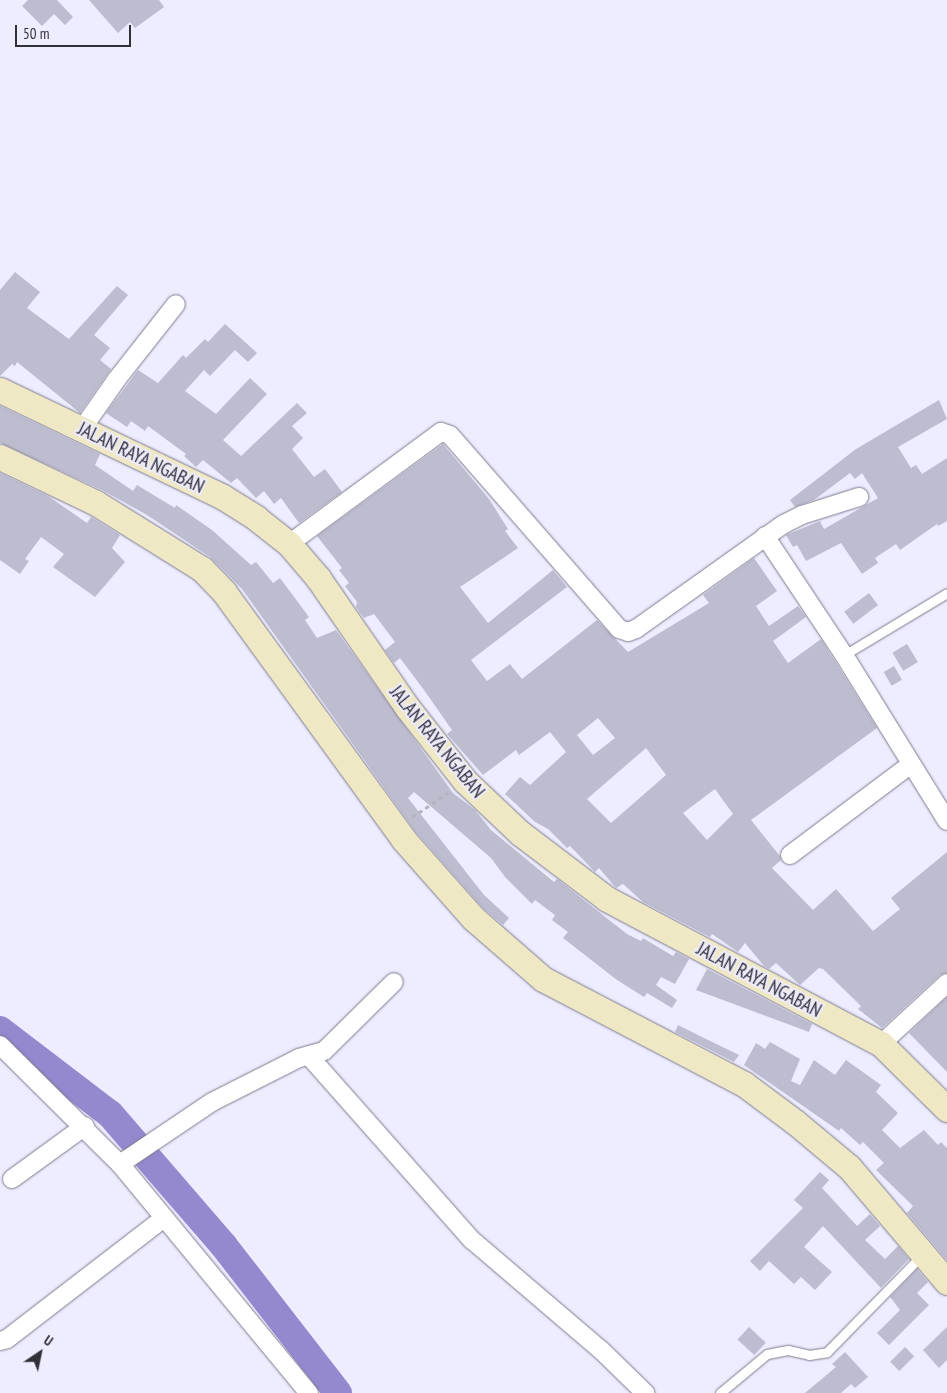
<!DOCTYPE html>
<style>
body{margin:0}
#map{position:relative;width:947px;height:1393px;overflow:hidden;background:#eeecff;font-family:"PT Sans Narrow",sans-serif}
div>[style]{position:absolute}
.river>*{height:28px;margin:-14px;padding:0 14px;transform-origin:14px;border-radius:14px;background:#9488cf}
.building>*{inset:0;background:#bebccf;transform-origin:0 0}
.path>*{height:2.5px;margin-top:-1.25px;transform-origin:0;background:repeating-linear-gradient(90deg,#b4b3c2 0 4px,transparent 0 8px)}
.roads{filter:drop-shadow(0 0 1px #7c7b8b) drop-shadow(0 0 1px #7c7b8b)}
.lane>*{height:9px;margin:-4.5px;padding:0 4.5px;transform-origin:4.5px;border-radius:4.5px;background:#fff}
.street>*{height:18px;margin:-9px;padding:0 9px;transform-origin:9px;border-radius:9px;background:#fff}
.secondary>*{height:25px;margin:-12.5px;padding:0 12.5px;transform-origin:12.5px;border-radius:12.5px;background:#eee8c4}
span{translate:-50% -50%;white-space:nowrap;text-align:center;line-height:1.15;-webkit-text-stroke:4px #eeecff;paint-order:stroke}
.street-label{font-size:19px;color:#313037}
.north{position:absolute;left:15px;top:1328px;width:50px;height:50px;-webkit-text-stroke:4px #eeecff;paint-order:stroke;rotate:34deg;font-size:14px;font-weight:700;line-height:20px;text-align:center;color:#313037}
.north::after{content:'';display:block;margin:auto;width:18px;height:22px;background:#313037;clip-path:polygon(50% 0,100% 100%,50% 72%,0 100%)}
.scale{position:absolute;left:15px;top:25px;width:116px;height:22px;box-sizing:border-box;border:2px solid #313037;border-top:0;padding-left:6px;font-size:15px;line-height:18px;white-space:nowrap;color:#313037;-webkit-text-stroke:4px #eeecff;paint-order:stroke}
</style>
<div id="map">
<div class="river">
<i style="left:0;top:1030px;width:138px;rotate:37.4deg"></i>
<i style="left:110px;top:1114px;width:174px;rotate:49.2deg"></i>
<i style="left:224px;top:1246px;width:186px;rotate:52.2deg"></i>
</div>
<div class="building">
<i style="clip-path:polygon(28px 0,57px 0,73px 17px,65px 25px,54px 14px,42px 26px,22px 6px)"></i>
<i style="clip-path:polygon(89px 0,159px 0,164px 7px,135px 28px,130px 22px,118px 33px)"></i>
<i style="clip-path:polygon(15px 272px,40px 292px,27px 308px,69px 339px,117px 286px,128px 295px,94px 335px,110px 348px,100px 360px,111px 369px,80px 413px,17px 362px,15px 366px,12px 364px,0 376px,0 290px)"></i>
<i style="clip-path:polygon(225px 324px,257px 353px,248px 362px,235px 350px,210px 376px,204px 370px,185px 391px,216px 414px,250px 378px,267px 394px,223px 440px,241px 456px,297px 403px,307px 413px,292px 426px,303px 438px,292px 449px,314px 477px,325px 469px,342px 492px,299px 523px,281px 498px,274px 504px,264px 491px,256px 498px,237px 478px,231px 483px,203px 460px,196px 467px,184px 456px,186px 454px,148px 426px,145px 431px,131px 421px,127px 427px,106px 413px,138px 370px,158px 383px,183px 355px,186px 358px,205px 339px,208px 342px)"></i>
<i style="clip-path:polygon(939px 400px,947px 419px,898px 447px,911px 468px,916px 465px,922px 474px,947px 458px,947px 521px,938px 526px,937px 524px,900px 550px,896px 544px,875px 558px,878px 563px,862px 574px,841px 543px,806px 561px,797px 545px,793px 547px,786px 535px,820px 521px,824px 529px,878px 498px,862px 473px,855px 479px,850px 473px,814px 500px,795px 507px,790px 500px,856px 449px)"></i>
<i style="clip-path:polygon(0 406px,100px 454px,95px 465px,133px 491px,137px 485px,175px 508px,176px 505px,212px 530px,251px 565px,256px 562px,273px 583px,280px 578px,309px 617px,305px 620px,317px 638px,336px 630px,453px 793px,475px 810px,491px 830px,554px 882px,557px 879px,627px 934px,641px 941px,643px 938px,673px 956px,676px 952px,689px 959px,675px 984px,661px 977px,656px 985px,677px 1000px,672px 1008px,647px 993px,644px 997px,617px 980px,563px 938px,568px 932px,552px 920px,555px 915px,535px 900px,532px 904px,505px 877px,491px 858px,414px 792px,408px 798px,484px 895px,509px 918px,503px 925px,483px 908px,415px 831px,242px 589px,210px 557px,147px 515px,102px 490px,0 443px)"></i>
<i style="clip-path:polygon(evenodd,443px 444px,489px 499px,508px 529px,505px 531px,518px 548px,460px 587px,488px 623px,553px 570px,567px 587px,471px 660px,487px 681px,510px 664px,522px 679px,597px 620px,628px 652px,709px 603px,703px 595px,754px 558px,777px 591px,756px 606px,769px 626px,798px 606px,806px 617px,773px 641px,788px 663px,821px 639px,877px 728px,751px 820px,780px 856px,781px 860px,772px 868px,813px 910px,836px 889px,873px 931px,900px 909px,891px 898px,947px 852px,947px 973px,940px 975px,882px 1028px,858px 1009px,861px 1006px,823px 969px,819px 968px,800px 985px,776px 963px,769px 969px,764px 966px,745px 943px,738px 952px,712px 934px,710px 937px,643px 902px,623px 884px,616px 888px,599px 868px,595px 872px,570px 846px,567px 848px,548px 829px,535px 822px,505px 794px,520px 777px,530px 785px,566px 752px,550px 732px,519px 755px,516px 750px,483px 775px,447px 734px,452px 730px,424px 690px,400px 658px,394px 663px,385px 650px,395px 642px,374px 614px,364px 618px,360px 613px,356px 607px,357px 602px,345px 586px,349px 583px,339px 570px,342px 568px,317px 536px,443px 444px,598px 718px,615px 738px,593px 755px,577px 735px,598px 718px,443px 444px,646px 748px,666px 775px,611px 823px,587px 799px,646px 748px,443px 444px,715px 789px,733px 814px,707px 840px,683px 813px,715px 789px)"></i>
<i style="clip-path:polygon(0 473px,48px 496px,87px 523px,91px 517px,120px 535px,112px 548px,125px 562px,95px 597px,53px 567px,64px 554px,41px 537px,25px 559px,29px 561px,20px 574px,0 560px)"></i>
<i style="left:869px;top:593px;width:15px;height:31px;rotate:53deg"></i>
<i style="left:907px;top:644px;width:21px;height:17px;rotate:59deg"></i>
<i style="left:894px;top:666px;width:16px;height:12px;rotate:60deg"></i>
<i style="clip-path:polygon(707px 969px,812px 1024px,809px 1032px,696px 990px)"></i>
<i style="clip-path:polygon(947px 997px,947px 1072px,909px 1033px)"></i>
<i style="clip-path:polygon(678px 1025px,704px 1038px,739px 1055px,734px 1062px,675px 1032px)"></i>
<i style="clip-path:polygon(770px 1042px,800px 1059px,791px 1081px,800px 1085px,814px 1060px,835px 1075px,846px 1060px,881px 1085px,876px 1092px,898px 1113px,882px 1130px,900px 1148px,924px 1130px,938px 1145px,941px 1142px,947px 1148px,947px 1260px,907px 1213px,913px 1206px,876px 1170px,884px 1163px,863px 1142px,860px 1145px,841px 1128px,839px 1131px,744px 1065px,756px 1043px,765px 1049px)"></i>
<i style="clip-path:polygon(820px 1172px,829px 1180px,822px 1188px,857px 1226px,870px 1214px,880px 1226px,865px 1240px,885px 1259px,898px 1246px,909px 1259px,881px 1288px,823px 1226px,804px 1247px,832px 1272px,815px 1290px,801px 1277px,794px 1284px,769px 1261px,760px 1271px,750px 1261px,803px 1208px,794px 1200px)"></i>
<i style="clip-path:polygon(917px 1269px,928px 1282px,917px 1293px,929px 1305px,889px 1345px,877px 1333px,900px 1310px,890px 1297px)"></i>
<i style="left:749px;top:1327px;width:23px;height:17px;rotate:43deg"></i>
<i style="clip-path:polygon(947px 1327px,947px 1360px,939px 1368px,923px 1350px)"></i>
<i style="left:905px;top:1347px;width:13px;height:21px;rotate:45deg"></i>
<i style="clip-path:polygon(845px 1352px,868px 1377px,855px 1388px,851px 1384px,841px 1393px,805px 1393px,836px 1367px,832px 1364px)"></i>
</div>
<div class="path">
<i style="left:412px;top:817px;width:45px;rotate:-34deg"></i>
</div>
<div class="roads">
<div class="lane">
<i style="left:844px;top:655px;width:120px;rotate:-31deg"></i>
<i style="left:720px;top:1393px;width:61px;rotate:-39.7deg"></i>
<i style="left:767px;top:1354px;width:21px;rotate:-11deg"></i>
<i style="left:788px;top:1350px;width:22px;rotate:13deg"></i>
<i style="left:809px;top:1355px;width:18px;rotate:-9deg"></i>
<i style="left:827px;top:1352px;width:137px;rotate:-45.6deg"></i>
</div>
<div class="street">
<i style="left:82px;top:429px;width:61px;rotate:-55deg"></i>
<i style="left:117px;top:379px;width:95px;rotate:-51.8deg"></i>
<i style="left:765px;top:536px;width:143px;rotate:56.4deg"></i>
<i style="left:844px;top:655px;width:195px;rotate:58.2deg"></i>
<i style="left:289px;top:544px;width:189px;rotate:-36.4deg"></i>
<i style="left:441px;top:432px;width:9px;rotate:18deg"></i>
<i style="left:450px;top:435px;width:257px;rotate:48.9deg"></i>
<i style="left:619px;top:629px;width:9px;rotate:18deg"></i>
<i style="left:628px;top:632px;width:9px;rotate:-21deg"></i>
<i style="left:636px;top:629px;width:181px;rotate:-35.4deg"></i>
<i style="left:784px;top:524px;width:20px;rotate:-27deg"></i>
<i style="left:802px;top:515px;width:60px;rotate:-17.5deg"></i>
<i style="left:790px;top:855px;width:151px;rotate:-36.9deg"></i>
<i style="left:881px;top:1044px;width:90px;rotate:-42.7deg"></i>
<i style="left:0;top:1045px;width:169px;rotate:44.8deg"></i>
<i style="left:120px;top:1164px;width:297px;rotate:50.5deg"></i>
<i style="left:309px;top:1056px;width:246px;rotate:48.5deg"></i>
<i style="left:472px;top:1240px;width:170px;rotate:40.5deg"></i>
<i style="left:601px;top:1350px;width:62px;rotate:44.3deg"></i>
<i style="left:120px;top:1164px;width:111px;rotate:-34deg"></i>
<i style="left:212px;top:1102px;width:97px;rotate:-26.8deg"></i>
<i style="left:299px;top:1058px;width:26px;rotate:-16deg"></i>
<i style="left:324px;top:1051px;width:98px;rotate:-44.6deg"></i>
<i style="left:12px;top:1179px;width:90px;rotate:-36deg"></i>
<i style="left:0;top:1341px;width:7px;rotate:-16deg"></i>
<i style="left:7px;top:1339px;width:198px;rotate:-37.6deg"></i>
</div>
<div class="secondary">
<i style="left:0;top:390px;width:247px;rotate:25.6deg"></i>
<i style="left:223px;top:497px;width:39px;rotate:32deg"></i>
<i style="left:256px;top:518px;width:42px;rotate:38.2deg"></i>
<i style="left:289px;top:544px;width:45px;rotate:49.5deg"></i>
<i style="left:318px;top:578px;width:157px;rotate:55.4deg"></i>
<i style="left:407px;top:707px;width:94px;rotate:51.9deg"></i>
<i style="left:465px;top:781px;width:76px;rotate:43.4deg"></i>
<i style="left:520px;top:833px;width:109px;rotate:37.2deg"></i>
<i style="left:607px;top:899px;width:310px;rotate:27.9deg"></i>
<i style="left:881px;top:1044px;width:93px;rotate:44.6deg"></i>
<i style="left:0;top:457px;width:106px;rotate:25.6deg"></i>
<i style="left:96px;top:503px;width:125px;rotate:31.9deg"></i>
<i style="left:202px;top:569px;width:32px;rotate:46deg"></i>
<i style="left:224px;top:592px;width:306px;rotate:54deg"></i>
<i style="left:404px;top:840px;width:104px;rotate:48.5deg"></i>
<i style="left:473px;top:918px;width:93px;rotate:41.1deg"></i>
<i style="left:543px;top:979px;width:227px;rotate:27.6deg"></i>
<i style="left:744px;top:1084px;width:64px;rotate:36.7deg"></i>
<i style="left:795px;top:1122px;width:70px;rotate:39.8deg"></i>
<i style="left:849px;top:1167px;width:151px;rotate:49.6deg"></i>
</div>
</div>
<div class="street-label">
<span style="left:141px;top:458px;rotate:26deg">JALAN RAYA NGABAN</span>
<span style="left:437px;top:742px;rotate:51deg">JALAN RAYA NGABAN</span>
<span style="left:759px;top:980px;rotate:28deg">JALAN RAYA NGABAN</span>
</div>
<div class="north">U</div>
<div class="scale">50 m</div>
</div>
